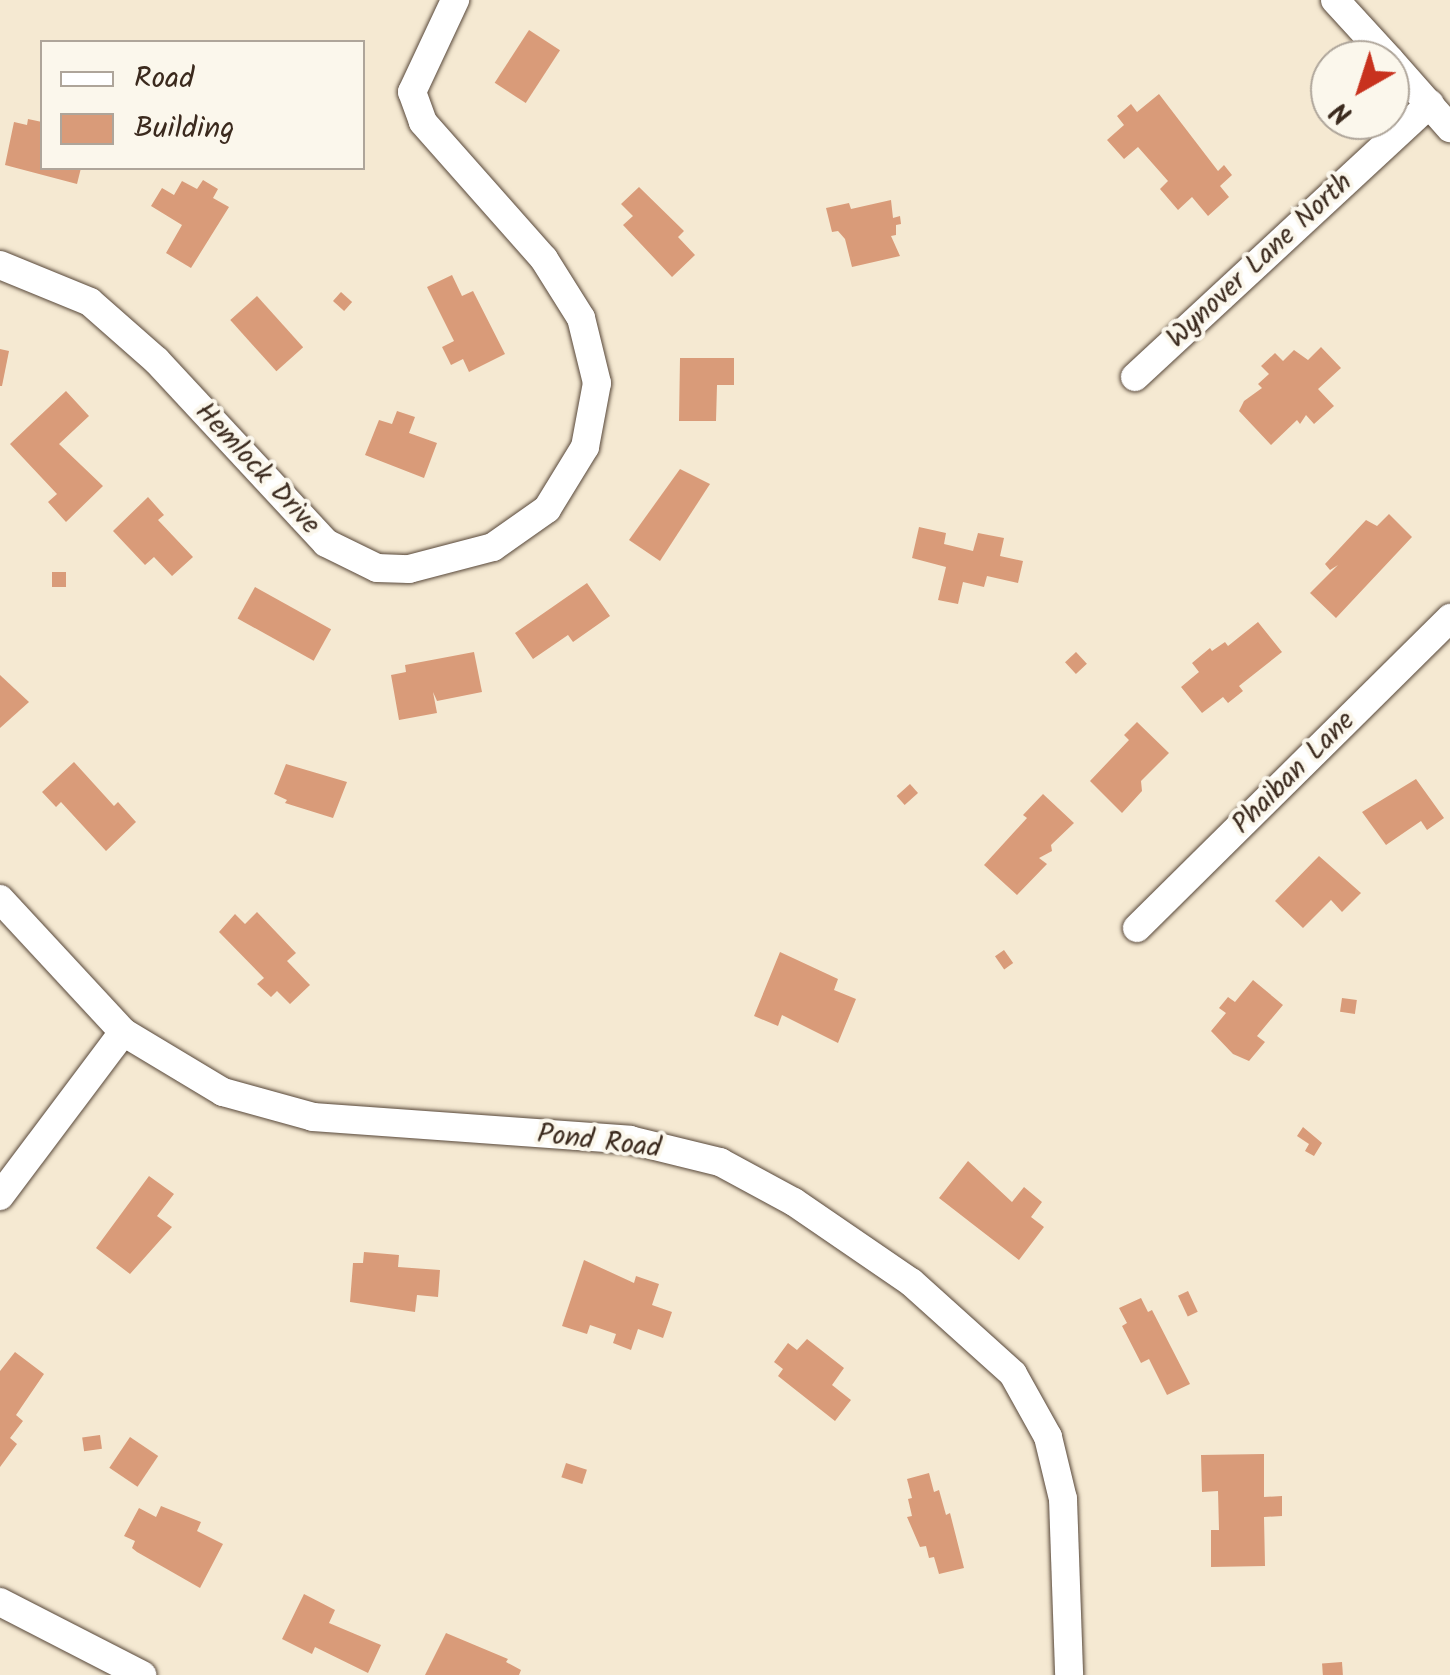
<!DOCTYPE html>
<style>
body{margin:0}
#map{position:relative;width:1450px;height:1675px;overflow:hidden;background:#f5e9d2;font-family:Kalam,sans-serif}
div>[style]{position:absolute}
.building>*{inset:0;background:#d99b79;transform-origin:0 0}
.roads{filter:drop-shadow(0 0 2px #574739) drop-shadow(0 0 2px #574739)}
.minor>*{height:28px;margin:-14px;padding:0 14px;transform-origin:14px;border-radius:14px;background:#fff}
span{translate:-50% -50%;white-space:nowrap;text-align:center;line-height:1.15;-webkit-text-stroke:8px #fbf7ec;paint-order:stroke}
.street-label{font-size:28px;color:#3b2a1e}
.legend{position:absolute;left:40px;top:40px;width:325px;height:130px;box-sizing:border-box;background:#fbf7ec;border:2px solid #aea59a;margin:0;padding:12px 18px;list-style:none;font-size:30px;color:#3b2a1e}
.legend li{display:flex;align-items:center;gap:20px;height:50px}
.legend b{width:50px;border:2px solid #aea59a}
.north{position:absolute;left:1310px;top:40px;width:100px;height:100px;box-sizing:border-box;background:#fbf7ec;border:2px solid #aea59a;border-radius:50%;rotate:219deg;font-size:28px;font-weight:700;line-height:40px;text-align:center;color:#3b2a1e}
.north::after{content:'';display:block;margin:auto;width:35px;height:45px;background:#c8321e;clip-path:polygon(50% 0,100% 100%,50% 72%,0 100%)}
</style>
<div id="map">
<div class="building">
<i style="left:529px;top:30px;width:37px;height:63px;rotate:33deg"></i>
<i style="clip-path:polygon(1159px 94px,1218px 171px,1224px 165px,1232px 175px,1220px 186px,1229px 197px,1208px 216px,1192px 197px,1178px 210px,1160px 189px,1168px 181px,1138px 147px,1124px 159px,1107px 140px,1124px 125px,1117px 116px,1131px 104px,1137px 112px)"></i>
<i style="clip-path:polygon(28px 119px,42px 122px,42px 168px,81px 168px,77px 184px,5px 165px,14px 122px,27px 125px)"></i>
<i style="clip-path:polygon(203px 180px,218px 189px,213px 198px,229px 207px,191px 268px,166px 253px,182px 225px,151px 206px,162px 188px,174px 195px,182px 181px,197px 189px)"></i>
<i style="clip-path:polygon(639px 187px,684px 231px,678px 237px,695px 255px,672px 277px,623px 225px,633px 216px,621px 204px)"></i>
<i style="clip-path:polygon(891px 200px,893px 218px,900px 216px,901px 224px,896px 225px,896px 235px,891px 236px,900px 256px,852px 267px,845px 239px,838px 231px,832px 232px,826px 208px,849px 203px,851px 209px)"></i>
<i style="clip-path:polygon(452px 275px,462px 296px,473px 291px,505px 354px,469px 372px,463px 359px,451px 365px,442px 347px,454px 341px,427px 287px)"></i>
<i style="left:341px;top:292px;width:15px;height:12px;rotate:42deg"></i>
<i style="left:257px;top:296px;width:69px;height:36px;rotate:48deg"></i>
<i style="clip-path:polygon(1321px 347px,1341px 368px,1318px 389px,1334px 406px,1314px 424px,1306px 415px,1300px 424px,1297px 420px,1271px 445px,1239px 411px,1244px 401px,1262px 388px,1258px 384px,1269px 374px,1261px 366px,1275px 353px,1283px 361px,1294px 350px,1308px 360px)"></i>
<i style="clip-path:polygon(0 349px,9px 351px,2px 386px,0 386px)"></i>
<i style="clip-path:polygon(680px 358px,734px 358px,734px 385px,717px 385px,716px 421px,679px 421px)"></i>
<i style="clip-path:polygon(66px 391px,89px 416px,59px 444px,103px 486px,66px 522px,48px 502px,57px 494px,10px 444px)"></i>
<i style="clip-path:polygon(397px 411px,415px 417px,409px 433px,437px 443px,424px 478px,365px 455px,379px 420px,392px 424px)"></i>
<i style="clip-path:polygon(680px 469px,710px 484px,660px 561px,629px 540px)"></i>
<i style="clip-path:polygon(148px 497px,164px 515px,158px 520px,193px 557px,172px 576px,154px 557px,145px 565px,113px 531px)"></i>
<i style="clip-path:polygon(1389px 514px,1412px 537px,1336px 618px,1310px 593px,1338px 565px,1330px 570px,1325px 564px,1366px 520px,1377px 526px)"></i>
<i style="clip-path:polygon(919px 527px,946px 533px,944px 544px,973px 551px,978px 533px,1004px 538px,1000px 556px,1023px 561px,1018px 583px,987px 576px,984px 587px,963px 582px,958px 604px,938px 600px,946px 567px,912px 558px)"></i>
<i style="left:52px;top:572px;width:14px;height:15px"></i>
<i style="clip-path:polygon(587px 583px,610px 616px,573px 642px,568px 635px,533px 659px,515px 633px)"></i>
<i style="left:255px;top:587px;width:87px;height:36px;rotate:29deg"></i>
<i style="clip-path:polygon(1258px 622px,1282px 652px,1239px 686px,1243px 691px,1228px 703px,1223px 697px,1202px 713px,1181px 687px,1199px 672px,1192px 663px,1210px 648px,1212px 651px,1225px 642px,1228px 646px)"></i>
<i style="clip-path:polygon(474px 652px,482px 692px,437px 701px,433px 692px,437px 713px,399px 720px,391px 675px,406px 672px,405px 665px)"></i>
<i style="left:1076px;top:652px;width:16px;height:15px;rotate:47deg"></i>
<i style="clip-path:polygon(0 675px,29px 702px,0 728px)"></i>
<i style="clip-path:polygon(1137px 722px,1169px 753px,1141px 781px,1142px 791px,1122px 813px,1090px 781px,1129px 740px,1124px 735px)"></i>
<i style="clip-path:polygon(74px 762px,114px 806px,118px 802px,136px 822px,106px 851px,61px 802px,56px 807px,42px 792px)"></i>
<i style="clip-path:polygon(286px 764px,347px 782px,333px 818px,285px 803px,287px 800px,274px 794px)"></i>
<i style="clip-path:polygon(1416px 779px,1444px 818px,1427px 830px,1421px 821px,1386px 845px,1362px 812px)"></i>
<i style="left:910px;top:784px;width:12px;height:18px;rotate:48deg"></i>
<i style="clip-path:polygon(1043px 794px,1074px 823px,1051px 845px,1052px 851px,1039px 858px,1047px 864px,1017px 895px,984px 865px,1027px 818px,1023px 815px)"></i>
<i style="clip-path:polygon(1319px 856px,1361px 893px,1342px 912px,1331px 900px,1303px 928px,1275px 901px)"></i>
<i style="clip-path:polygon(257px 912px,296px 953px,287px 961px,310px 985px,290px 1004px,277px 991px,271px 997px,257px 984px,264px 978px,219px 932px,235px 914px,245px 924px)"></i>
<i style="left:1004px;top:950px;width:16px;height:11px;rotate:55deg"></i>
<i style="clip-path:polygon(780px 952px,838px 979px,834px 990px,856px 999px,838px 1043px,782px 1015px,778px 1026px,754px 1016px)"></i>
<i style="clip-path:polygon(1253px 980px,1283px 1005px,1257px 1036px,1265px 1042px,1249px 1061px,1233px 1054px,1211px 1031px,1226px 1013px,1219px 1008px,1228px 997px,1235px 1002px)"></i>
<i style="left:1342px;top:998px;width:15px;height:14px;rotate:8deg"></i>
<i style="clip-path:polygon(1303px 1127px,1322px 1143px,1314px 1156px,1305px 1151px,1309px 1144px,1297px 1136px)"></i>
<i style="clip-path:polygon(968px 1161px,1012px 1202px,1024px 1187px,1042px 1202px,1031px 1217px,1044px 1227px,1019px 1260px,939px 1198px)"></i>
<i style="clip-path:polygon(149px 1176px,174px 1194px,157px 1216px,172px 1227px,130px 1274px,96px 1248px)"></i>
<i style="clip-path:polygon(364px 1252px,399px 1255px,398px 1267px,440px 1270px,438px 1297px,417px 1295px,415px 1312px,350px 1302px,353px 1263px,363px 1263px)"></i>
<i style="clip-path:polygon(584px 1260px,634px 1283px,636px 1276px,659px 1284px,652px 1305px,672px 1312px,663px 1338px,638px 1329px,631px 1350px,613px 1343px,616px 1334px,590px 1325px,587px 1334px,562px 1326px)"></i>
<i style="left:1188px;top:1291px;width:23px;height:11px;rotate:65deg"></i>
<i style="clip-path:polygon(1141px 1298px,1148px 1312px,1152px 1310px,1190px 1384px,1167px 1395px,1149px 1359px,1141px 1363px,1122px 1326px,1127px 1323px,1119px 1308px)"></i>
<i style="clip-path:polygon(807px 1339px,844px 1368px,832px 1385px,851px 1400px,835px 1421px,778px 1376px,783px 1369px,774px 1362px,788px 1343px,797px 1350px)"></i>
<i style="clip-path:polygon(15px 1352px,44px 1374px,16px 1415px,23px 1421px,10px 1438px,17px 1444px,0 1467px,0 1371px)"></i>
<i style="left:100px;top:1435px;width:14px;height:18px;rotate:82deg"></i>
<i style="left:130px;top:1437px;width:34px;height:37px;rotate:34deg"></i>
<i style="clip-path:polygon(1264px 1454px,1264px 1497px,1282px 1496px,1282px 1516px,1264px 1517px,1265px 1566px,1211px 1567px,1211px 1530px,1219px 1530px,1218px 1491px,1202px 1492px,1201px 1455px)"></i>
<i style="left:566px;top:1463px;width:22px;height:15px;rotate:18deg"></i>
<i style="clip-path:polygon(929px 1473px,934px 1492px,939px 1490px,946px 1515px,950px 1513px,964px 1568px,939px 1574px,934px 1557px,929px 1558px,926px 1546px,920px 1547px,907px 1517px,912px 1516px,908px 1499px,912px 1498px,907px 1479px)"></i>
<i style="clip-path:polygon(161px 1506px,201px 1522px,197px 1531px,223px 1544px,200px 1588px,137px 1552px,132px 1548px,135px 1541px,124px 1536px,139px 1508px,156px 1517px)"></i>
<i style="clip-path:polygon(304px 1594px,335px 1610px,329px 1623px,381px 1645px,368px 1673px,315px 1647px,312px 1654px,282px 1639px)"></i>
<i style="clip-path:polygon(446px 1633px,508px 1659px,506px 1662px,521px 1670px,519px 1675px,425px 1675px)"></i>
<i style="left:1342px;top:1662px;width:13px;height:20px;rotate:86deg"></i>
</div>
<div class="roads">
<div class="minor">
<i style="left:1335px;top:0;width:81px;rotate:47.5deg"></i>
<i style="left:1390px;top:60px;width:91px;rotate:48.6deg"></i>
<i style="left:0;top:265px;width:97px;rotate:22.3deg"></i>
<i style="left:90px;top:302px;width:89px;rotate:41.4deg"></i>
<i style="left:157px;top:361px;width:248px;rotate:47.1deg"></i>
<i style="left:326px;top:543px;width:57px;rotate:26.1deg"></i>
<i style="left:377px;top:568px;width:32px;rotate:2deg"></i>
<i style="left:409px;top:569px;width:87px;rotate:-14.7deg"></i>
<i style="left:493px;top:547px;width:66px;rotate:-35.1deg"></i>
<i style="left:547px;top:509px;width:73px;rotate:-58.5deg"></i>
<i style="left:585px;top:447px;width:65px;rotate:-79.4deg"></i>
<i style="left:597px;top:383px;width:67px;rotate:-103.8deg"></i>
<i style="left:581px;top:318px;width:70px;rotate:-122.1deg"></i>
<i style="left:544px;top:259px;width:183px;rotate:-131.5deg"></i>
<i style="left:423px;top:122px;width:32px;rotate:-110deg"></i>
<i style="left:412px;top:92px;width:102px;rotate:-64.9deg"></i>
<i style="left:1135px;top:377px;width:402px;rotate:-42.8deg"></i>
<i style="left:0;top:899px;width:181px;rotate:47.2deg"></i>
<i style="left:123px;top:1032px;width:117px;rotate:31deg"></i>
<i style="left:223px;top:1092px;width:93px;rotate:15.5deg"></i>
<i style="left:313px;top:1117px;width:318px;rotate:4.1deg"></i>
<i style="left:630px;top:1140px;width:93px;rotate:13.7deg"></i>
<i style="left:720px;top:1162px;width:84px;rotate:28.4deg"></i>
<i style="left:794px;top:1202px;width:142px;rotate:34.4deg"></i>
<i style="left:911px;top:1282px;width:137px;rotate:42deg"></i>
<i style="left:1013px;top:1374px;width:72px;rotate:60.9deg"></i>
<i style="left:1048px;top:1437px;width:64px;rotate:76.4deg"></i>
<i style="left:1063px;top:1499px;width:176px;rotate:88deg"></i>
<i style="left:1137px;top:928px;width:441px;rotate:-44.7deg"></i>
<i style="left:0;top:1196px;width:205px;rotate:-53.1deg"></i>
<i style="left:0;top:1602px;width:160px;rotate:27.2deg"></i>
</div>
</div>
<div class="street-label">
<span style="left:1260px;top:261px;rotate:-43deg">Wynover Lane North</span>
<span style="left:257px;top:469px;rotate:47deg">Hemlock Drive</span>
<span style="left:1294px;top:773px;rotate:-45deg">Phaiban Lane</span>
<span style="left:599px;top:1142px;rotate:7deg">Pond Road</span>
</div>
<ul class="legend">
<li><b style="height:12px;background:#fff"></b>Road</li>
<li><b style="height:28px;background:#d99b79"></b>Building</li>
</ul>
<div class="north">N</div>
</div>
